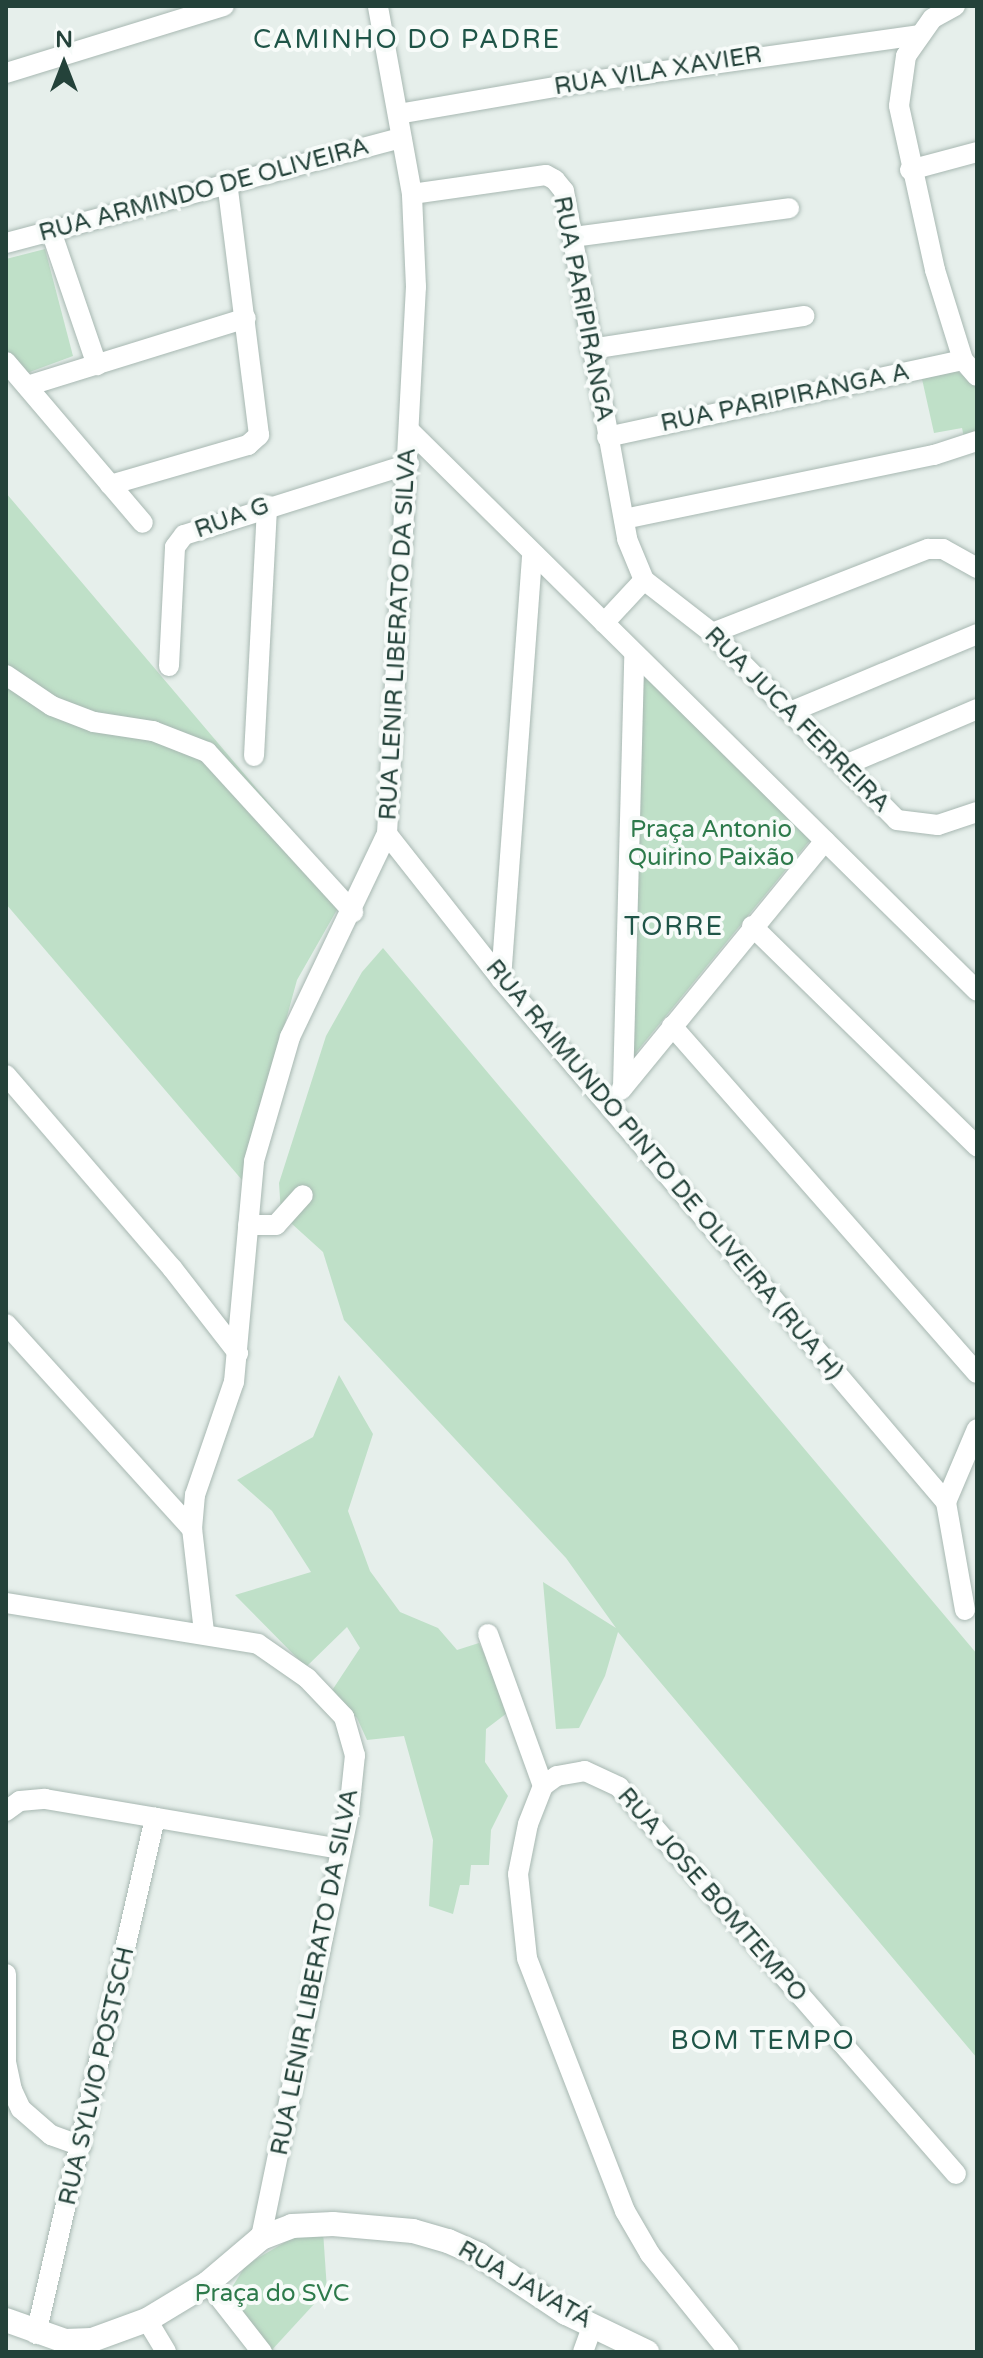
<!DOCTYPE html>
<meta charset="utf-8">
<style>
body{margin:0}
#map{position:relative;width:983px;height:2358px;overflow:hidden;background:#e6efeb;font-family:"Varela Round",sans-serif}
div>[style]{position:absolute}
.green>*{inset:0;background:#bfe0c8}
.roads{filter:drop-shadow(0 0 2px #a8b8b2) drop-shadow(0 0 2px #a8b8b2)}
.street>*{height:20px;margin:-10px;padding:0 10px;transform-origin:10px;border-radius:10px;background:#fff}
.secondary>*{height:24px;margin:-12px;padding:0 12px;transform-origin:12px;border-radius:12px;background:#fff}
span{translate:-50% -50%;white-space:nowrap;text-align:center;line-height:1.15;-webkit-text-stroke:8px #f7fbf9;paint-order:stroke}
.street-label{font-size:24px;color:#24423a}
.park-label{font-size:24px;color:#2d7a4b}
.neighbourhood-label{font-size:26px;color:#1f5548;letter-spacing:2px}
.frame{position:absolute;inset:0;border:8px solid #24423a;pointer-events:none}
.north{position:absolute;left:24px;top:24px;width:80px;height:80px;-webkit-text-stroke:6px #f7fbf9;paint-order:stroke;rotate:0deg;font-size:22px;font-weight:700;line-height:32px;text-align:center;color:#24423a}
.north::after{content:'';display:block;margin:auto;width:28px;height:36px;background:#24423a;clip-path:polygon(50% 0,100% 100%,50% 72%,0 100%)}
</style>
<div id="map">
<div class="green">
<i style="clip-path:polygon(45px 249px,73px 356px,19px 376px,6px 360px,6px 259px)"></i>
<i style="clip-path:polygon(957px 371px,977px 386px,977px 436px,965px 442px,962px 428px,934px 433px,922px 379px)"></i>
<i style="clip-path:polygon(6px 493px,346px 894px,297px 980px,242px 1180px,6px 904px)"></i>
<i style="clip-path:polygon(639px 670px,811px 839px,634px 1055px)"></i>
<i style="clip-path:polygon(383px 948px,977px 1654px,977px 2058px,618px 1632px,605px 1676px,579px 1728px,556px 1729px,543px 1582px,616px 1628px,566px 1558px,344px 1320px,323px 1252px,281px 1214px,279px 1183px,326px 1036px,362px 972px)"></i>
<i style="clip-path:polygon(339px 1375px,373px 1434px,348px 1511px,370px 1571px,400px 1612px,438px 1628px,457px 1650px,479px 1643px,511px 1710px,486px 1729px,485px 1762px,508px 1796px,491px 1830px,489px 1865px,471px 1865px,469px 1885px,460px 1885px,453px 1914px,429px 1906px,433px 1840px,404px 1736px,367px 1740px,357px 1718px,331px 1692px,360px 1648px,347px 1627px,306px 1667px,235px 1595px,311px 1572px,272px 1511px,237px 1480px,313px 1437px)"></i>
<i style="clip-path:polygon(323px 2231px,327px 2290px,270px 2352px,226px 2298px,229px 2292px,246px 2265px,301px 2233px)"></i>
</div>
<div class="roads">
<div class="street">
<i style="left:955px;top:6px;width:26px;rotate:151deg"></i>
<i style="left:932px;top:19px;width:45px;rotate:125.1deg"></i>
<i style="left:906px;top:56px;width:50px;rotate:98deg"></i>
<i style="left:899px;top:106px;width:168px;rotate:77.6deg"></i>
<i style="left:935px;top:270px;width:94px;rotate:72.7deg"></i>
<i style="left:963px;top:360px;width:21px;rotate:49deg"></i>
<i style="left:6px;top:73px;width:228px;rotate:-17.1deg"></i>
<i style="left:398px;top:114px;width:176px;rotate:-9.8deg"></i>
<i style="left:571px;top:84px;width:350px;rotate:-8deg"></i>
<i style="left:910px;top:170px;width:69px;rotate:-15deg"></i>
<i style="left:412px;top:194px;width:135px;rotate:-8.1deg"></i>
<i style="left:546px;top:175px;width:10px;rotate:29deg"></i>
<i style="left:555px;top:180px;width:14px;rotate:51deg"></i>
<i style="left:564px;top:191px;width:354px;rotate:79.7deg"></i>
<i style="left:627px;top:539px;width:44px;rotate:67.5deg"></i>
<i style="left:644px;top:580px;width:86px;rotate:37.9deg"></i>
<i style="left:712px;top:633px;width:263px;rotate:45.3deg"></i>
<i style="left:897px;top:820px;width:41px;rotate:7deg"></i>
<i style="left:938px;top:825px;width:41px;rotate:-18.4deg"></i>
<i style="left:51px;top:231px;width:142px;rotate:71.1deg"></i>
<i style="left:573px;top:237px;width:218px;rotate:-7.6deg"></i>
<i style="left:6px;top:243px;width:409px;rotate:-14.9deg"></i>
<i style="left:591px;top:349px;width:216px;rotate:-8.8deg"></i>
<i style="left:6px;top:362px;width:211px;rotate:49.6deg"></i>
<i style="left:27px;top:386px;width:229px;rotate:-17.2deg"></i>
<i style="left:409px;top:430px;width:798px;rotate:44.64deg"></i>
<i style="left:607px;top:437px;width:364px;rotate:-12.2deg"></i>
<i style="left:110px;top:485px;width:144px;rotate:-16.2deg"></i>
<i style="left:248px;top:445px;width:15px;rotate:-42deg"></i>
<i style="left:259px;top:435px;width:255px;rotate:-97.2deg"></i>
<i style="left:624px;top:519px;width:317px;rotate:-11.7deg"></i>
<i style="left:934px;top:455px;width:45px;rotate:-18deg"></i>
<i style="left:604px;top:623px;width:59px;rotate:-47.1deg"></i>
<i style="left:712px;top:633px;width:232px;rotate:-21.3deg"></i>
<i style="left:928px;top:549px;width:15px"></i>
<i style="left:943px;top:549px;width:39px;rotate:29deg"></i>
<i style="left:169px;top:666px;width:119px;rotate:-87.1deg"></i>
<i style="left:175px;top:547px;width:15px;rotate:-53deg"></i>
<i style="left:184px;top:535px;width:236px;rotate:-17.5deg"></i>
<i style="left:6px;top:675px;width:55px;rotate:34deg"></i>
<i style="left:52px;top:706px;width:45px;rotate:20.9deg"></i>
<i style="left:94px;top:722px;width:60px;rotate:8.7deg"></i>
<i style="left:153px;top:731px;width:58px;rotate:21.3deg"></i>
<i style="left:207px;top:752px;width:217px;rotate:47.6deg"></i>
<i style="left:790px;top:712px;width:203px;rotate:-22.6deg"></i>
<i style="left:254px;top:756px;width:251px;rotate:-87deg"></i>
<i style="left:843px;top:766px;width:146px;rotate:-23deg"></i>
<i style="left:387px;top:834px;width:184px;rotate:51.8deg"></i>
<i style="left:501px;top:979px;width:687px;rotate:49.61deg"></i>
<i style="left:752px;top:926px;width:315px;rotate:44.4deg"></i>
<i style="left:501px;top:979px;width:425px;rotate:-85.8deg"></i>
<i style="left:672px;top:1026px;width:462px;rotate:48.7deg"></i>
<i style="left:6px;top:1075px;width:255px;rotate:49.3deg"></i>
<i style="left:172px;top:1268px;width:108px;rotate:52.2deg"></i>
<i style="left:623px;top:1087px;width:433px;rotate:-88.5deg"></i>
<i style="left:621px;top:1090px;width:322px;rotate:-50.7deg"></i>
<i style="left:248px;top:1225px;width:28px"></i>
<i style="left:276px;top:1225px;width:40px;rotate:-48deg"></i>
<i style="left:6px;top:1324px;width:277px;rotate:47.8deg"></i>
<i style="left:6px;top:1603px;width:255px;rotate:9.2deg"></i>
<i style="left:258px;top:1644px;width:60px;rotate:34.8deg"></i>
<i style="left:307px;top:1678px;width:54px;rotate:46.5deg"></i>
<i style="left:344px;top:1717px;width:40px;rotate:74deg"></i>
<i style="left:355px;top:1755px;width:57px;rotate:96deg"></i>
<i style="left:349px;top:1812px;width:435px;rotate:101.7deg"></i>
<i style="left:965px;top:1610px;width:110px;rotate:-100deg"></i>
<i style="left:946px;top:1502px;width:79px;rotate:-67deg"></i>
<i style="left:204px;top:1632px;width:104px;rotate:-96.6deg"></i>
<i style="left:192px;top:1529px;width:34px;rotate:-85deg"></i>
<i style="left:195px;top:1495px;width:120px;rotate:-71deg"></i>
<i style="left:234px;top:1382px;width:222px;rotate:-84.8deg"></i>
<i style="left:254px;top:1161px;width:129px;rotate:-73.8deg"></i>
<i style="left:290px;top:1037px;width:225px;rotate:-64.5deg"></i>
<i style="left:387px;top:834px;width:548px;rotate:-86.97deg"></i>
<i style="left:416px;top:287px;width:93px;rotate:-92.5deg"></i>
<i style="left:412px;top:194px;width:191px;rotate:-100.3deg"></i>
<i style="left:488px;top:1634px;width:162px;rotate:70.1deg"></i>
<i style="left:6px;top:1811px;width:17px;rotate:-36deg"></i>
<i style="left:20px;top:1801px;width:25px;rotate:-5deg"></i>
<i style="left:45px;top:1799px;width:299px;rotate:9.6deg"></i>
<i style="left:6px;top:1974px;width:88px;rotate:90deg"></i>
<i style="left:6px;top:2062px;width:29px;rotate:78deg"></i>
<i style="left:12px;top:2090px;width:21px;rotate:65deg"></i>
<i style="left:21px;top:2109px;width:40px;rotate:41deg"></i>
<i style="left:51px;top:2135px;width:32px;rotate:20deg"></i>
<i style="left:208px;top:2283px;width:88px;rotate:52deg"></i>
<i style="left:147px;top:2320px;width:37px;rotate:59deg"></i>
<i style="left:36px;top:2334px;width:530px;rotate:-77.01deg"></i>
<i style="left:583px;top:2352px;width:29px;rotate:-70deg"></i>
<i style="left:729px;top:2352px;width:126px;rotate:-128.9deg"></i>
<i style="left:650px;top:2254px;width:50px;rotate:-120.2deg"></i>
<i style="left:625px;top:2211px;width:271px;rotate:-111.2deg"></i>
<i style="left:527px;top:1958px;width:84px;rotate:-96.1deg"></i>
<i style="left:518px;top:1874px;width:51px;rotate:-78.7deg"></i>
<i style="left:528px;top:1824px;width:41px;rotate:-68.5deg"></i>
<i style="left:543px;top:1786px;width:17px;rotate:-36deg"></i>
<i style="left:557px;top:1776px;width:28px;rotate:-10deg"></i>
<i style="left:585px;top:1771px;width:38px;rotate:25deg"></i>
<i style="left:619px;top:1787px;width:513px;rotate:48.95deg"></i>
</div>
<div class="secondary">
<i style="left:6px;top:2320px;width:63px;rotate:19.6deg"></i>
<i style="left:65px;top:2341px;width:27px;rotate:-2deg"></i>
<i style="left:92px;top:2340px;width:59px;rotate:-20deg"></i>
<i style="left:147px;top:2320px;width:71px;rotate:-31.2deg"></i>
<i style="left:208px;top:2283px;width:70px;rotate:-40.3deg"></i>
<i style="left:261px;top:2238px;width:33px;rotate:-21deg"></i>
<i style="left:292px;top:2226px;width:41px;rotate:-2.8deg"></i>
<i style="left:333px;top:2224px;width:80px;rotate:5deg"></i>
<i style="left:413px;top:2231px;width:36px;rotate:16deg"></i>
<i style="left:448px;top:2241px;width:34px;rotate:24deg"></i>
<i style="left:479px;top:2255px;width:105px;rotate:33.7deg"></i>
<i style="left:566px;top:2313px;width:90px;rotate:25.7deg"></i>
</div>
</div>
<div class="street-label">
<span style="left:658px;top:71px;rotate:-9deg">RUA VILA XAVIER</span>
<span style="left:204px;top:190px;rotate:-15deg">RUA ARMINDO DE OLIVEIRA</span>
<span style="left:583px;top:309px;rotate:79deg">RUA PARIPIRANGA</span>
<span style="left:785px;top:398px;rotate:-12deg">RUA PARIPIRANGA A</span>
<span style="left:232px;top:518px;rotate:-20deg">RUA G</span>
<span style="left:398px;top:634px;rotate:-87deg">RUA LENIR LIBERATO DA SILVA</span>
<span style="left:797px;top:720px;rotate:45deg">RUA JUCA FERREIRA</span>
<span style="left:664px;top:1170px;rotate:50deg">RUA RAIMUNDO PINTO DE OLIVEIRA (RUA H)</span>
<span style="left:712px;top:1895px;rotate:49deg">RUA JOSE BOMTEMPO</span>
<span style="left:315px;top:1972px;rotate:-79deg">RUA LENIR LIBERATO DA SILVA</span>
<span style="left:97px;top:2076px;rotate:-77deg">RUA SYLVIO POSTSCH</span>
<span style="left:525px;top:2285px;rotate:30deg">RUA JAVATÁ</span>
</div>
<div class="park-label">
<span style="left:711px;top:844px">Praça Antonio<br>Quirino Paixão</span>
<span style="left:272px;top:2294px">Praça do SVC</span>
</div>
<div class="neighbourhood-label">
<span style="left:407px;top:40px">CAMINHO DO PADRE</span>
<span style="left:674px;top:927px">TORRE</span>
<span style="left:763px;top:2041px">BOM TEMPO</span>
</div>
<div class="frame"></div>
<div class="north">N</div>
</div>
